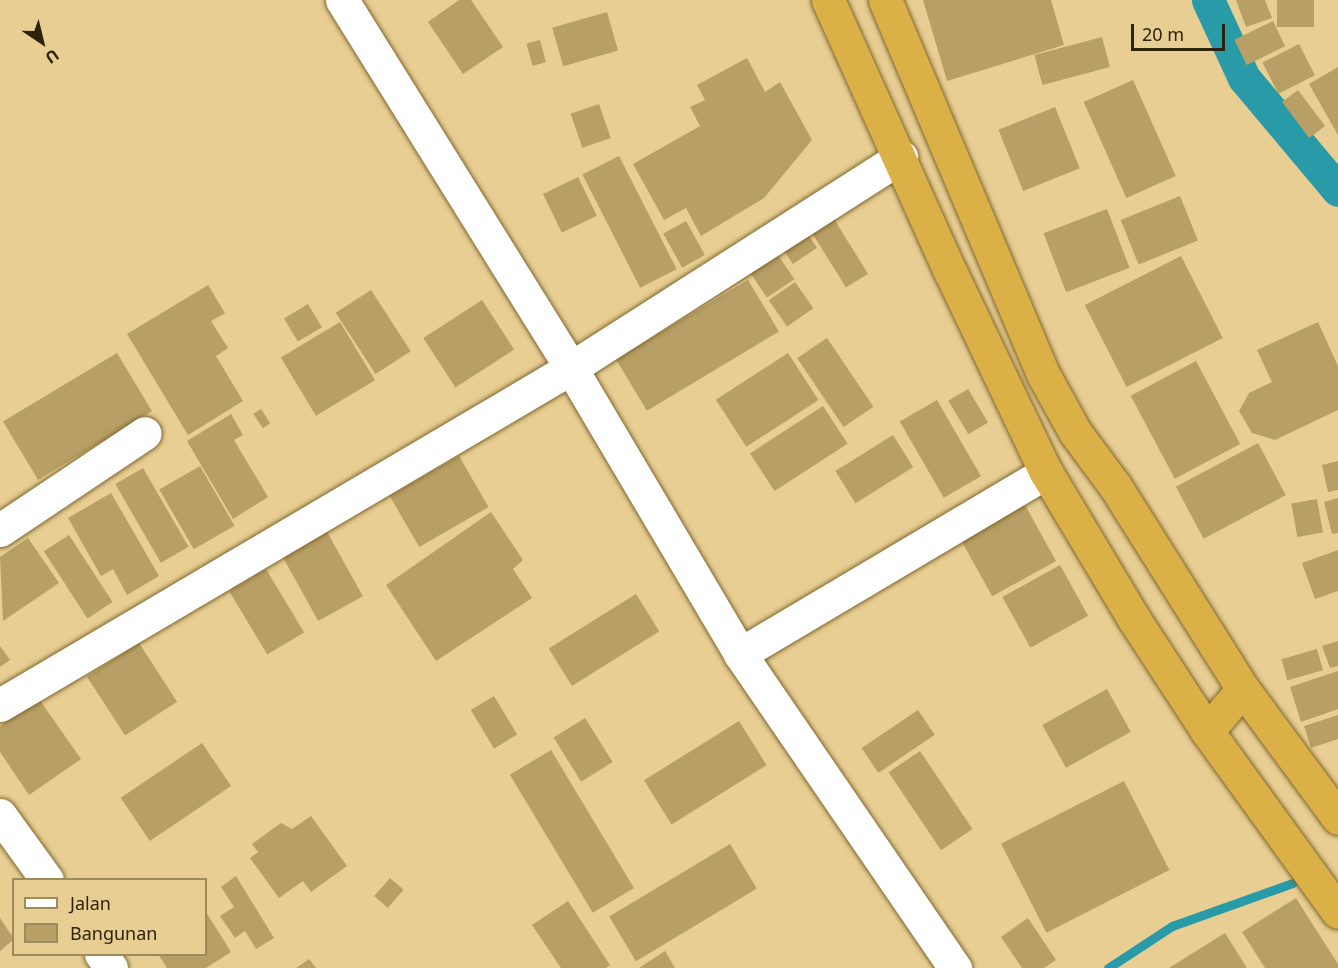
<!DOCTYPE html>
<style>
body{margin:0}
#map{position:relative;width:1338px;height:968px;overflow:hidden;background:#e8ce93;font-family:"Noto Sans",sans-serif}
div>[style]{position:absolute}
.stream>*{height:9px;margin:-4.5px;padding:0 4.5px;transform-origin:4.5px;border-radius:4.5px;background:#299aa8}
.canal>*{height:33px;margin:-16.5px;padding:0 16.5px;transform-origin:16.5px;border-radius:16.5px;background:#299aa8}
.building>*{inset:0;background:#b89f65;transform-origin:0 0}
.roads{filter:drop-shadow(0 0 2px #7e662d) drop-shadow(0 0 2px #7e662d)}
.minor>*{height:33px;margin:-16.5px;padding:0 16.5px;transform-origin:16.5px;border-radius:16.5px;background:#fff}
.highway>*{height:33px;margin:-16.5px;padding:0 16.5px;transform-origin:16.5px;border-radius:16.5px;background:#dab047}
span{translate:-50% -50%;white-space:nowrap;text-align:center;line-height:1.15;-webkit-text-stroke:4.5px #e8ce93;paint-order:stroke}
.legend{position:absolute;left:12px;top:878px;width:195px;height:78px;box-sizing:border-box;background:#e8ce93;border:2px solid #9d8a5d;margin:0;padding:8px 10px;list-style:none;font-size:18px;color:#2d230b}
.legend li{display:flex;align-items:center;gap:12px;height:30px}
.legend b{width:30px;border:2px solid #9d8a5d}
.north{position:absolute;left:12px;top:12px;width:60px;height:60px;-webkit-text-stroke:4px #e8ce93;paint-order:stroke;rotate:145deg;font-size:16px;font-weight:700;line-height:24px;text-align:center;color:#2d230b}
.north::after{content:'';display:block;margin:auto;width:21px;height:27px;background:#2d230b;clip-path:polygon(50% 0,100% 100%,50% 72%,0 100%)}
.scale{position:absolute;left:1131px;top:24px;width:94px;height:27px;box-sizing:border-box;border:3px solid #2d230b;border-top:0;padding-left:8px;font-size:18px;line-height:21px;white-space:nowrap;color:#2d230b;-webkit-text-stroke:4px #e8ce93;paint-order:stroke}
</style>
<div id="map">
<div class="stream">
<i style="left:1108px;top:968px;width:77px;rotate:-33.3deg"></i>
<i style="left:1172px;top:926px;width:128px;rotate:-19.6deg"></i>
</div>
<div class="canal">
<i style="left:1208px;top:0;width:86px;rotate:65.2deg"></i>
<i style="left:1244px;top:78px;width:146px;rotate:50deg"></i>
</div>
<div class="building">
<i style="clip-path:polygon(459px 0,471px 0,503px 47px,463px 74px,428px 22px)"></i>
<i style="clip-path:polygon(923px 0,1051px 0,1064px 45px,947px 81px)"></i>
<i style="clip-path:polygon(1236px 0,1265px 0,1272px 18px,1246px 27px)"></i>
<i style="left:1277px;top:0;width:37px;height:27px"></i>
<i style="left:607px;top:12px;width:40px;height:57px;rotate:74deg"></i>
<i style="left:1273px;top:21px;width:28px;height:43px;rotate:64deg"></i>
<i style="left:1102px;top:37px;width:31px;height:70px;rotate:75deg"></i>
<i style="left:540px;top:40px;width:23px;height:14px;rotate:75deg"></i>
<i style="left:1299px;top:44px;width:35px;height:41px;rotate:63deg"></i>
<i style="clip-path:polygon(747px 58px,765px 92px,780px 82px,812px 140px,764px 198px,701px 236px,686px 208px,664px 220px,633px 164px,700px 126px,690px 107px,705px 100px,697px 85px)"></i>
<i style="clip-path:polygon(1338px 67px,1338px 135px,1309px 84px)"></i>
<i style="left:1133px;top:80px;width:105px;height:54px;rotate:66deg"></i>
<i style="left:1298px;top:90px;width:45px;height:20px;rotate:53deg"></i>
<i style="left:599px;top:104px;width:36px;height:30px;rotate:71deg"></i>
<i style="left:1055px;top:107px;width:66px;height:61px;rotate:68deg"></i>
<i style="left:619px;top:156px;width:127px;height:41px;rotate:63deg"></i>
<i style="left:578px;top:177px;width:43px;height:39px;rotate:64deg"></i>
<i style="left:1180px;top:196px;width:48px;height:64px;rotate:68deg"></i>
<i style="left:1107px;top:209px;width:63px;height:68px;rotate:69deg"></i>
<i style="left:832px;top:216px;width:68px;height:26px;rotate:58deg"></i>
<i style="left:686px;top:221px;width:39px;height:26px;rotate:61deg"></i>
<i style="left:803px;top:227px;width:25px;height:29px;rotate:56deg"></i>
<i style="left:772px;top:246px;width:40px;height:33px;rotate:56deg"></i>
<i style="left:1181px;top:256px;width:92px;height:108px;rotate:63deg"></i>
<i style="left:748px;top:280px;width:60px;height:154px;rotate:59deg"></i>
<i style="left:795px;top:282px;width:32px;height:32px;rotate:55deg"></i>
<i style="clip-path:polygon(208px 285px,225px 313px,211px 321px,228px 348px,216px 356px,243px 401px,188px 435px,127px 334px)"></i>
<i style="left:371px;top:290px;width:73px;height:42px;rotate:57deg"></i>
<i style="left:482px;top:300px;width:59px;height:70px;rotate:57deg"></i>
<i style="left:308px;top:304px;width:27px;height:28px;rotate:59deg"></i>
<i style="left:340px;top:322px;width:68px;height:69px;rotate:59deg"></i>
<i style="clip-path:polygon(1318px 322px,1338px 366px,1338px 410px,1275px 440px,1252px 433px,1239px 411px,1249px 393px,1272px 382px,1257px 350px)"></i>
<i style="left:827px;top:338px;width:83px;height:36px;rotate:56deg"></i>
<i style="left:117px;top:353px;width:68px;height:133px;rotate:59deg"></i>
<i style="left:788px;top:353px;width:56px;height:86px;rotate:57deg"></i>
<i style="left:1196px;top:361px;width:94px;height:74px;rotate:62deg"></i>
<i style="left:968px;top:389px;width:39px;height:23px;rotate:59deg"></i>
<i style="left:937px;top:400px;width:88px;height:43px;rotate:60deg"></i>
<i style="left:823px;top:406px;width:45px;height:87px;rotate:57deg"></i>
<i style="left:261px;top:409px;width:17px;height:9px;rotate:57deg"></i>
<i style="clip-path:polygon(231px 414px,243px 435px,234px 440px,268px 497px,233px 519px,187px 441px)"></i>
<i style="left:893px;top:435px;width:38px;height:68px;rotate:58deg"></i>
<i style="left:1258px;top:443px;width:59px;height:93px;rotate:62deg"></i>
<i style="left:459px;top:456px;width:59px;height:80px;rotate:60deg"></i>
<i style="clip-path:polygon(1338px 461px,1338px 490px,1328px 492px,1322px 465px)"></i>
<i style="left:200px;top:466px;width:69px;height:47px;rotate:60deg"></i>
<i style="left:143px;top:468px;width:91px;height:32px;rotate:60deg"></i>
<i style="clip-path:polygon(111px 493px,159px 576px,127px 595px,113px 569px,101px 576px,68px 518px)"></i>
<i style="clip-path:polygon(1338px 498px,1338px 533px,1332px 534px,1324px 502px)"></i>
<i style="left:1317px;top:499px;width:34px;height:26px;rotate:80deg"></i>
<i style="left:1025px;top:505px;width:64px;height:73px;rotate:61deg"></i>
<i style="clip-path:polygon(491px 512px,523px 560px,513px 569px,532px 598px,436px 661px,386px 585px)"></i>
<i style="left:325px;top:528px;width:78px;height:51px;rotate:61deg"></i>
<i style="left:69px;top:535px;width:80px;height:30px;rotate:57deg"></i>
<i style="clip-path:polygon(28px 538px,59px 583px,3px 621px,0 557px)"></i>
<i style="clip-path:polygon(1338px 550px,1338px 591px,1315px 599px,1302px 563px)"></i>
<i style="left:1060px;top:565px;width:58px;height:66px;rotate:61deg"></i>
<i style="left:266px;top:569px;width:74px;height:43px;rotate:59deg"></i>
<i style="left:636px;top:594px;width:44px;height:103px;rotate:58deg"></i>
<i style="clip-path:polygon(1338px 641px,1338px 666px,1330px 668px,1322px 646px)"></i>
<i style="left:139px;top:643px;width:70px;height:62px;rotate:57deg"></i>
<i style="clip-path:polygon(0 646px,10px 660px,0 667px)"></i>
<i style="left:1317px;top:649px;width:22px;height:37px;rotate:74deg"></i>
<i style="clip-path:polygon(1338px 671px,1338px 709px,1301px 722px,1290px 687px)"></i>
<i style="left:1107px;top:689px;width:49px;height:74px;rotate:61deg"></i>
<i style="left:494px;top:696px;width:45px;height:27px;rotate:59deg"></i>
<i style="clip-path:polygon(39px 699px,81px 759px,29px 795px,0 752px,0 726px)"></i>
<i style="left:918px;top:710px;width:30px;height:68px;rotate:56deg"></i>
<i style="clip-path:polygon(1338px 715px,1338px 739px,1311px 748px,1304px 726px)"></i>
<i style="left:585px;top:718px;width:52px;height:37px;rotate:58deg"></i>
<i style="left:739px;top:721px;width:52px;height:112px;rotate:58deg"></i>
<i style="left:202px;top:743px;width:52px;height:98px;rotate:56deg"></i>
<i style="left:551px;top:750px;width:161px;height:48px;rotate:59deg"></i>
<i style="left:920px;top:751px;width:94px;height:38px;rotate:56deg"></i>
<i style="left:1124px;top:781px;width:100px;height:138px;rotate:63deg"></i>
<i style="clip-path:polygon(311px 816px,347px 866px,311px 892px,303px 881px,279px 898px,250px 858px,258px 852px,252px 844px,281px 823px,292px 829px)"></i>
<i style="left:730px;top:844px;width:52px;height:141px;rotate:59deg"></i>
<i style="clip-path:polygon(236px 876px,274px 938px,256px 949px,245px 931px,235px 938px,220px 916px,234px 907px,221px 887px)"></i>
<i style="left:390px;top:878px;width:18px;height:24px;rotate:41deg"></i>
<i style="clip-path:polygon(1296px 898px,1338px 964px,1338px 968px,1265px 968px,1242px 932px)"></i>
<i style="clip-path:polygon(568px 901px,610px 965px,606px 968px,561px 968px,532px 925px)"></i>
<i style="clip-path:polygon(206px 912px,231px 952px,206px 968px,167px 968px,158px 954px,206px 954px)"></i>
<i style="clip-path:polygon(0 918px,14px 939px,0 951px)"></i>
<i style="clip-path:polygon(1028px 918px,1056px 960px,1044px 968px,1022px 968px,1001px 937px)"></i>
<i style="clip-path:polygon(1225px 933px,1247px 968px,1169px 968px)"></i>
<i style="clip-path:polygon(665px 951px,675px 968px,639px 968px)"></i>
<i style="clip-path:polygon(309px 959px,316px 968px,296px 968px)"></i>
</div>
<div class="roads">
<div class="minor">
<i style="left:342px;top:0;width:433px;rotate:58.1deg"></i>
<i style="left:571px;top:368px;width:332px;rotate:59.4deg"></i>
<i style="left:740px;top:654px;width:381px;rotate:55.6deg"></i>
<i style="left:0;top:530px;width:174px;rotate:-33.8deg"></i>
<i style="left:740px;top:654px;width:356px;rotate:-30.7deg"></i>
<i style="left:0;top:705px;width:663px;rotate:-30.55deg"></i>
<i style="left:571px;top:368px;width:392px;rotate:-32.6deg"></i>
<i style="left:0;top:815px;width:80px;rotate:54.1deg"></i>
<i style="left:101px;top:954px;width:17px;rotate:54deg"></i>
</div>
<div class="highway">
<i style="left:828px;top:0;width:297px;rotate:65.8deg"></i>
<i style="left:950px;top:271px;width:223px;rotate:64.5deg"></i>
<i style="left:1046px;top:472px;width:171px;rotate:59.1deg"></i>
<i style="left:1134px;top:619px;width:134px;rotate:56.9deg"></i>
<i style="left:1207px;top:731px;width:223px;rotate:54.1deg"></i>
<i style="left:885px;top:0;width:406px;rotate:67.1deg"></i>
<i style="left:1043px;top:374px;width:66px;rotate:61.1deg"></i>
<i style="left:1075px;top:432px;width:67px;rotate:53.5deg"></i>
<i style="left:1115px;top:486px;width:240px;rotate:57.8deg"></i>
<i style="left:1243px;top:689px;width:160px;rotate:53.6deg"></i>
<i style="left:1207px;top:731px;width:55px;rotate:-49.4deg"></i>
</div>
</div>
<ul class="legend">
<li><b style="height:8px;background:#fff"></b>Jalan</li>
<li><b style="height:16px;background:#b89f65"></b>Bangunan</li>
</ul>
<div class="north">U</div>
<div class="scale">20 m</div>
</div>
